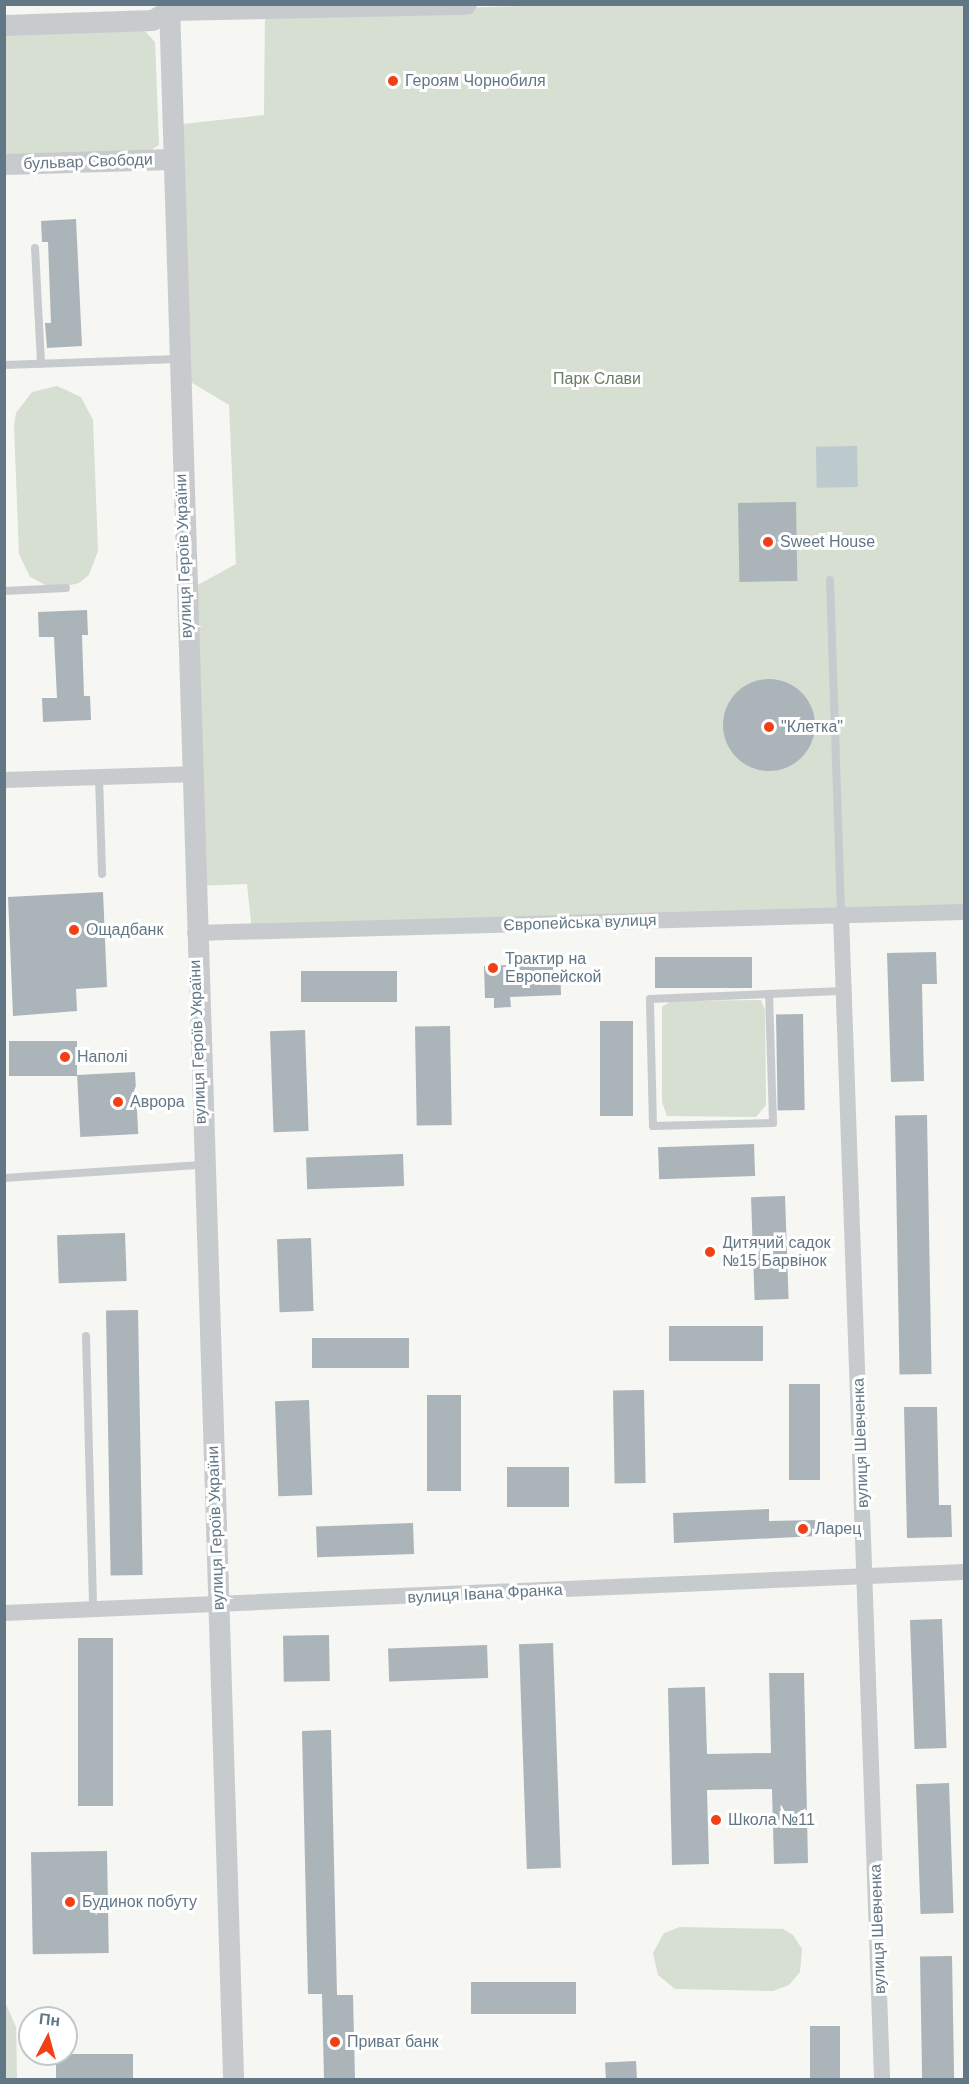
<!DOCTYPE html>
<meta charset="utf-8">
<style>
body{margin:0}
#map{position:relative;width:969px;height:2084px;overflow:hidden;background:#f6f6f2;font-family:Arial,sans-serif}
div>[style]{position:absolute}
.green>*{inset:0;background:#d7ded2}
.water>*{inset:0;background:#bcc9cd;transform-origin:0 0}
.building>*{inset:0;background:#abb4b9;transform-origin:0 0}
.round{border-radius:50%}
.service>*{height:8px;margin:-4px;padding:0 4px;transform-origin:4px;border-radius:4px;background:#c8cbce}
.minor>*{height:16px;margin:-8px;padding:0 8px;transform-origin:8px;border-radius:8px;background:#c8cbce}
.tertiary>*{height:21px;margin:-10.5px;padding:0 10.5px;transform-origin:10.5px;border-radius:10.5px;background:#c8cbce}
.dots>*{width:16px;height:16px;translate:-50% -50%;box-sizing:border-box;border:3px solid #fff;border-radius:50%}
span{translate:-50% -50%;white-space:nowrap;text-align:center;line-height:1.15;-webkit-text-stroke:6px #fff;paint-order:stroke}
.poi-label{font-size:16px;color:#627785}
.left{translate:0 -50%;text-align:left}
.street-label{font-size:16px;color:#627785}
.park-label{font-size:16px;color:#687c62}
.frame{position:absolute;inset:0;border:6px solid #627785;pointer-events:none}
.north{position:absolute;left:18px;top:2006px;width:60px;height:60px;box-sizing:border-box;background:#fff;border:2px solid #c0c9ce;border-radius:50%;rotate:6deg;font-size:16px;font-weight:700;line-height:24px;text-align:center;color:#627785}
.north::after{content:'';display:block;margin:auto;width:21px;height:27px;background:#f13f16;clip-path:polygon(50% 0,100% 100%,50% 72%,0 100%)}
</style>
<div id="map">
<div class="green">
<i style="clip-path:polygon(586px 4px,964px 5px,964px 912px,252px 932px,247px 884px,193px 886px,185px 592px,236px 564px,229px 405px,179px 375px,174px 125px,264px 115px,265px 14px)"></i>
<i style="clip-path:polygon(144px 30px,155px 42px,159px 145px,146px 153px,5px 158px,4px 34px)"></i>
<i style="clip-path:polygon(57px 386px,81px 397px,93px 420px,98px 551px,89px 575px,79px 583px,53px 589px,30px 577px,19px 554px,14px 426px,16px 413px,32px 392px)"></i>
<i style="clip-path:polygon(761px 1000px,765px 1010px,766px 1105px,756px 1117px,667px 1116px,662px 1102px,662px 1007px,671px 1001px)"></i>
<i style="clip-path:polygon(680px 1927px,783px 1929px,793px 1935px,802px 1949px,800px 1972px,789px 1985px,773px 1991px,675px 1989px,658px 1975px,653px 1953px,664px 1933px)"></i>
<i style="clip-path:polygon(5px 2002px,16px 2027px,17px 2079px,5px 2079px)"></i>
</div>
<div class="water">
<i style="left:857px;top:446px;width:41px;height:41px;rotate:89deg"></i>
</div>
<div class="building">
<i style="clip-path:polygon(76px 219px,82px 346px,47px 348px,45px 323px,51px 323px,48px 242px,42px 242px,41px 221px)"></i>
<i style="left:796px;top:502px;width:79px;height:58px;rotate:89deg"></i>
<i style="clip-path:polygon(87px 610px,88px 635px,82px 635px,84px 696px,90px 696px,91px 720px,43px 722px,42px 698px,57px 698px,54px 637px,39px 637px,38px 612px)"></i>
<i class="round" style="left:723px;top:679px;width:92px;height:92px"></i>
<i style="clip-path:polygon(103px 892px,107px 987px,76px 989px,77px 1011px,13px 1016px,8px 897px)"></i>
<i style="clip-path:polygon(936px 952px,937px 984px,922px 984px,924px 1081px,891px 1082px,887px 953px)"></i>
<i style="left:752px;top:957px;width:31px;height:97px;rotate:90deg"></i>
<i style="clip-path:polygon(560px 963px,561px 995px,510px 997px,511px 1007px,494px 1008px,494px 998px,485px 998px,484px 966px)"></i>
<i style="left:397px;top:971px;width:31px;height:96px;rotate:90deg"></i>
<i style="left:803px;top:1014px;width:96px;height:27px;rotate:89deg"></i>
<i style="left:600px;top:1021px;width:33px;height:95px"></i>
<i style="left:450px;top:1026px;width:99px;height:35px;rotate:89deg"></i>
<i style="left:305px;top:1030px;width:101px;height:35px;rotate:88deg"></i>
<i style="left:77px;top:1041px;width:35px;height:68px;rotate:90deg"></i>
<i style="left:135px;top:1072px;width:62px;height:58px;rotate:87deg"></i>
<i style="left:927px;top:1115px;width:259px;height:32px;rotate:89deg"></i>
<i style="left:754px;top:1144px;width:32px;height:96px;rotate:88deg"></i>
<i style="left:403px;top:1154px;width:32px;height:97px;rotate:88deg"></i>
<i style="left:785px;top:1196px;width:103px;height:34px;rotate:88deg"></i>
<i style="left:125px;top:1233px;width:48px;height:68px;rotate:88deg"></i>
<i style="left:311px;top:1238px;width:73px;height:34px;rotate:88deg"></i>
<i style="left:138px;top:1310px;width:265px;height:32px;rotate:89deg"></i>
<i style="left:763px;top:1326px;width:35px;height:94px;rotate:90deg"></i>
<i style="left:409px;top:1338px;width:30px;height:97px;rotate:90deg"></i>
<i style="left:789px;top:1384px;width:31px;height:96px"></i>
<i style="left:644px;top:1390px;width:93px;height:31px;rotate:89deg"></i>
<i style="left:427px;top:1395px;width:34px;height:96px"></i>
<i style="left:309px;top:1400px;width:95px;height:34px;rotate:88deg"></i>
<i style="clip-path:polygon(904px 1407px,937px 1407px,939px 1505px,951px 1505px,952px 1537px,907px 1538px)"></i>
<i style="left:569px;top:1467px;width:40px;height:62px;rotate:90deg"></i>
<i style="clip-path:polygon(769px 1509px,769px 1521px,817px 1520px,817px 1536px,674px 1543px,673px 1513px)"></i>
<i style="left:413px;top:1523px;width:31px;height:97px;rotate:88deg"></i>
<i style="left:942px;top:1619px;width:129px;height:32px;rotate:88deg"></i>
<i style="left:329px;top:1635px;width:46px;height:46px;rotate:89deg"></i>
<i style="left:78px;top:1638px;width:35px;height:168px"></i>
<i style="left:553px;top:1643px;width:225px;height:34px;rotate:88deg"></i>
<i style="left:487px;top:1645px;width:33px;height:99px;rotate:88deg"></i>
<i style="clip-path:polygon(769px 1673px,804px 1673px,808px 1863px,774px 1864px,772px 1789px,707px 1790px,709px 1864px,672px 1865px,668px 1688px,705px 1687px,707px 1754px,771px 1753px)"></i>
<i style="clip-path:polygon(331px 1730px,337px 1995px,353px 1995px,355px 2079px,324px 2079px,322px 1994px,308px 1994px,302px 1731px)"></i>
<i style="left:949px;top:1783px;width:130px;height:33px;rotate:88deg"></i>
<i style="left:107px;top:1851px;width:102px;height:76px;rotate:89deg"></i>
<i style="left:952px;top:1956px;width:123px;height:32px;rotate:89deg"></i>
<i style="left:576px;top:1982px;width:32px;height:105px;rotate:90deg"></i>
<i style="left:810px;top:2026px;width:30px;height:53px"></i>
<i style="left:133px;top:2054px;width:25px;height:77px;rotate:90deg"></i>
<i style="left:636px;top:2061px;width:18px;height:31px;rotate:87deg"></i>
</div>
<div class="service">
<i style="left:35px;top:248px;width:116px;rotate:87deg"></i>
<i style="left:4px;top:365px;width:174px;rotate:-2deg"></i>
<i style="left:830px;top:580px;width:335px;rotate:88.1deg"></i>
<i style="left:4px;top:591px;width:62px;rotate:-2.8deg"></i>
<i style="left:99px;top:777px;width:97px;rotate:88.2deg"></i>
<i style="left:769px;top:994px;width:129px;rotate:88.2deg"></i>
<i style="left:773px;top:1123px;width:120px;rotate:178.6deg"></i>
<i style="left:653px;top:1126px;width:127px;rotate:-91.4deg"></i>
<i style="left:650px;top:999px;width:194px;rotate:-2.4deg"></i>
<i style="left:4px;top:1178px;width:198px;rotate:-3.8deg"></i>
<i style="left:86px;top:1336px;width:274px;rotate:88.5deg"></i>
</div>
<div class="minor">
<i style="left:4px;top:780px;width:186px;rotate:-1.8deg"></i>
<i style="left:841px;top:915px;width:1166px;rotate:87.98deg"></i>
<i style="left:195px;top:933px;width:769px;rotate:-1.56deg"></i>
<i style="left:4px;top:1613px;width:961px;rotate:-2.45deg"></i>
</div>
<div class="tertiary">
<i style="left:169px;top:4px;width:2077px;rotate:88.23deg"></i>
<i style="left:4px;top:25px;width:148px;rotate:-1.9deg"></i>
<i style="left:152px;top:20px;width:20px;rotate:-30deg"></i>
<i style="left:169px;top:10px;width:297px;rotate:-1.2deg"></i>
<i style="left:4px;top:164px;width:168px;rotate:-1.7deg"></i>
</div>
<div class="dots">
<i style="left:393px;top:81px;background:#f13f16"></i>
<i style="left:768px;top:542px;background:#f13f16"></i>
<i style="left:769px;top:727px;background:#f13f16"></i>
<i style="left:74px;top:930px;background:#f13f16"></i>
<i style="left:493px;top:968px;background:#f13f16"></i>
<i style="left:65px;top:1057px;background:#f13f16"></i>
<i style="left:118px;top:1102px;background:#f13f16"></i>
<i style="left:710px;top:1252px;background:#f13f16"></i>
<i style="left:803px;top:1529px;background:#f13f16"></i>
<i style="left:716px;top:1820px;background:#f13f16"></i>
<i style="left:70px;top:1902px;background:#f13f16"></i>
<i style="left:335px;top:2042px;background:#f13f16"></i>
</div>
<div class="poi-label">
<span class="left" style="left:405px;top:81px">Героям Чорнобиля</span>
<span class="left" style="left:780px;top:542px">Sweet House</span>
<span class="left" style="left:781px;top:727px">"Клетка"</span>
<span class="left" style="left:86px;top:930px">Ощадбанк</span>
<span class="left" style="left:505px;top:968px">Трактир на<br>Европейской</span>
<span class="left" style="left:77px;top:1057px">Наполі</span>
<span class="left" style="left:130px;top:1102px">Аврора</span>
<span class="left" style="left:722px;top:1252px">Дитячий садок<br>№15 Барвінок</span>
<span class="left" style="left:815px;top:1529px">Ларец</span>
<span class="left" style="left:728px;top:1820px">Школа №11</span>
<span class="left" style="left:82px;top:1902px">Будинок побуту</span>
<span class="left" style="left:347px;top:2042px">Приват банк</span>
</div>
<div class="street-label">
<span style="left:88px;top:162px;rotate:-2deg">бульвар Свободи</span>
<span style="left:184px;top:556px;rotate:-92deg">вулиця Героїв України</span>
<span style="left:580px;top:923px;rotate:-2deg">Європейська вулиця</span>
<span style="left:198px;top:1042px;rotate:-92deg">вулиця Героїв України</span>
<span style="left:861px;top:1443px;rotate:-92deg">вулиця Шевченка</span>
<span style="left:216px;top:1528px;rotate:-92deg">вулиця Героїв України</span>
<span style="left:485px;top:1594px;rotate:-3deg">вулиця Івана Франка</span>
<span style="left:878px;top:1929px;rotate:-92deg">вулиця Шевченка</span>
</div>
<div class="park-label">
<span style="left:597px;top:379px">Парк Слави</span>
</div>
<div class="frame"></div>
<div class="north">Пн</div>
</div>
